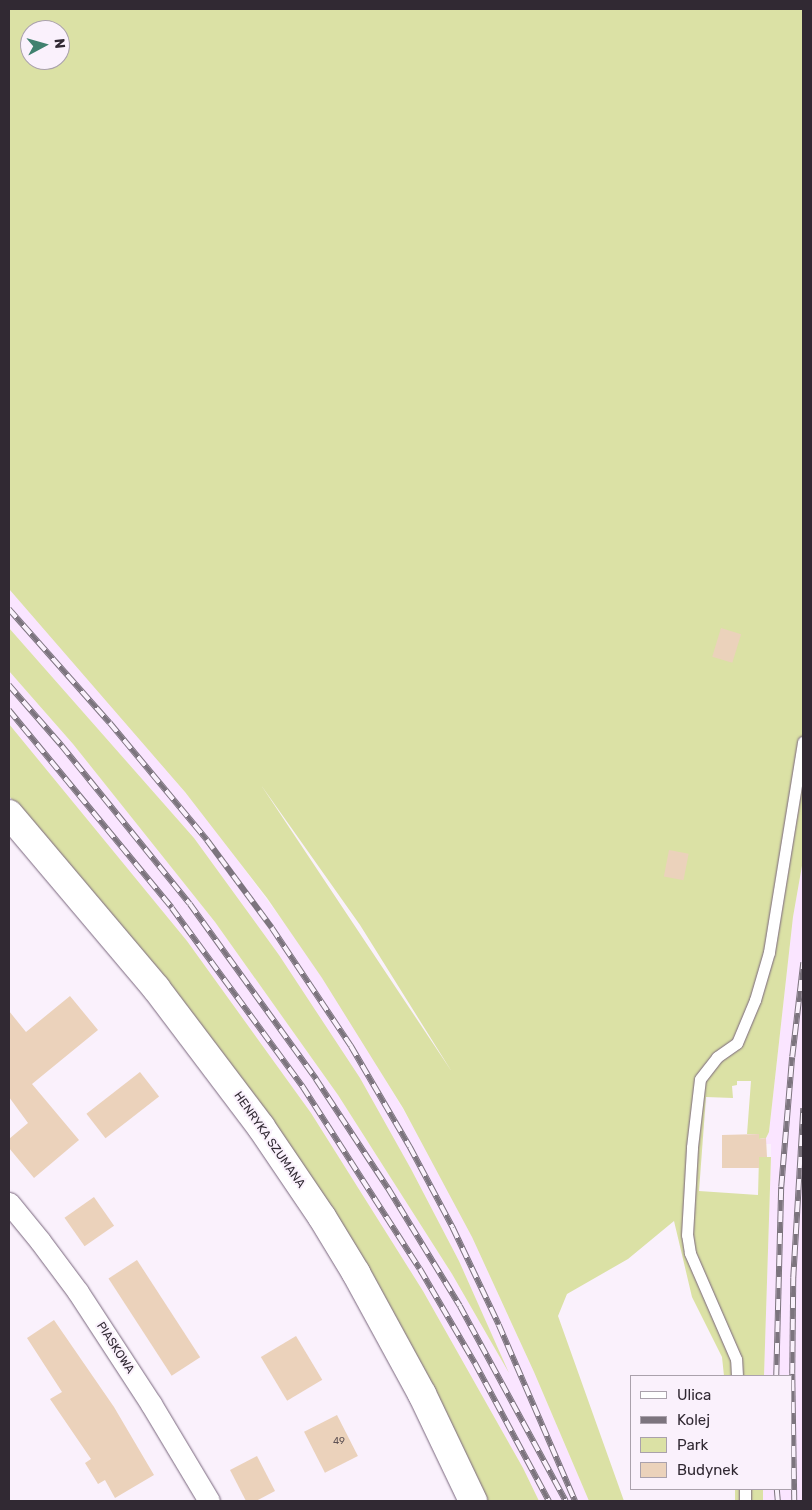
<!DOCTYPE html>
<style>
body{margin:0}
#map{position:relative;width:812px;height:1510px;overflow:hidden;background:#faf1fc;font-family:Rubik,sans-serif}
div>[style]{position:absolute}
.built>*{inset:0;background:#fae5ff}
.green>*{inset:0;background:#dbe1a5;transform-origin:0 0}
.building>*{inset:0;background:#ebd2bb;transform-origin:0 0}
.roads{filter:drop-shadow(0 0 1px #78657c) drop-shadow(0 0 1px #78657c)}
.service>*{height:11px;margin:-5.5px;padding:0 5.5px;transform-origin:5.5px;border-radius:5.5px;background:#fff}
.minor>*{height:21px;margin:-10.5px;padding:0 10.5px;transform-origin:10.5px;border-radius:10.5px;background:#fff}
.tertiary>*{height:28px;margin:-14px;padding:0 14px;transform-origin:14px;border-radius:14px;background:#fff}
.rail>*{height:5.5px;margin-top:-2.75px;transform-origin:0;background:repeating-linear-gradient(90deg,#faf1fc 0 11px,#7c747e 0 22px);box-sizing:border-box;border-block:1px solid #7c747e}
span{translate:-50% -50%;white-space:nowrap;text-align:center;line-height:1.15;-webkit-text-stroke:4px #faf1fc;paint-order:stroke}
.number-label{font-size:10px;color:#605355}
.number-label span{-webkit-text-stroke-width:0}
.street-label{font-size:12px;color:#312933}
.frame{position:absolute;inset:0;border:10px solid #312933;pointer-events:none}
.legend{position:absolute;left:630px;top:1375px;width:162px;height:115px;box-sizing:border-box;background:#faf1fc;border:1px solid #aaa1ac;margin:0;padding:6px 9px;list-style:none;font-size:15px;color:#312933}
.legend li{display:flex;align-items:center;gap:10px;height:25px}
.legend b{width:25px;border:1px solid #aaa1ac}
.north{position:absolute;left:20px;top:20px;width:50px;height:50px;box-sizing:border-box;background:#faf1fc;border:1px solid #aaa1ac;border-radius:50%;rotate:84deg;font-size:14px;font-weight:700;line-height:20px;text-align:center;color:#312933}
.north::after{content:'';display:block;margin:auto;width:18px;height:22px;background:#40816f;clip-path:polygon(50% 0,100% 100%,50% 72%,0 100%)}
</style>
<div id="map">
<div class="built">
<i style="clip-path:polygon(9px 589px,158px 759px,213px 827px,297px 940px,352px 1023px,430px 1155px,472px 1237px,534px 1372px,589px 1501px,539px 1501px,523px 1468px,423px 1291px,311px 1113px,187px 941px,9px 724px,9px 671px,73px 744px,215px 922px,338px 1095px,452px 1274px,506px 1367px,459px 1261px,411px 1169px,279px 955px,194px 838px,9px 628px)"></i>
<i style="clip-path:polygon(803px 860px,803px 1501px,763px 1501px,763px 1489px,791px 1489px,791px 1376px,764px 1376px,771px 1157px,771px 1144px,766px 1144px,766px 1138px,769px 1132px,793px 917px)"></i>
</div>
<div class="green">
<i style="clip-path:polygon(evenodd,9px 9px,803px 9px,803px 860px,793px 917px,769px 1132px,766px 1138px,759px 1139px,759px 1134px,747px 1134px,751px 1081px,737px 1081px,737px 1085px,732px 1086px,733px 1098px,706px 1097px,699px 1191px,758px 1195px,759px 1157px,771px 1157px,764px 1376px,724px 1376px,722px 1357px,692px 1297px,674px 1221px,628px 1259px,567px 1294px,558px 1316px,624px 1501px,589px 1501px,534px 1372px,472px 1237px,403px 1108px,322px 978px,267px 898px,185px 792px,9px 589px,9px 9px,30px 30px,60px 30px,60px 60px,30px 60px,30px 30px,9px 9px,261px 785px,360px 925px,452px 1072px,261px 785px)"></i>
<i style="clip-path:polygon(9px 628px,194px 838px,279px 955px,360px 1078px,411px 1169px,459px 1261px,509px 1373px,452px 1274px,338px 1095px,215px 922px,73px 744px,9px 671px)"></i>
<i style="clip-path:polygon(9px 724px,187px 941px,311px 1113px,423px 1291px,523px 1468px,539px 1501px,486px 1501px,175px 992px,9px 796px)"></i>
<i style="left:735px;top:1489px;width:28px;height:12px"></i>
</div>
<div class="building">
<i style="left:721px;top:628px;width:21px;height:30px;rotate:17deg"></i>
<i style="left:669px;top:850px;width:20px;height:27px;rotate:11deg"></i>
<i style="clip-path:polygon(70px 996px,98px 1030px,32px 1084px,79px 1140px,34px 1178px,9px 1148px,9px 1139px,28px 1123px,9px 1097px,9px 1011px,26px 1032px)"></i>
<i style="left:140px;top:1072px;width:31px;height:68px;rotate:52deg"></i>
<i style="clip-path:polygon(759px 1134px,759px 1139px,766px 1138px,767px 1157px,759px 1157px,759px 1168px,722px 1168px,722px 1135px)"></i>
<i style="left:94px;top:1197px;width:35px;height:36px;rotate:55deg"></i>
<i style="left:137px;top:1260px;width:116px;height:34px;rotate:57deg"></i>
<i style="clip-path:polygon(54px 1320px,114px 1407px,154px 1475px,115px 1498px,105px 1480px,98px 1484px,85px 1463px,91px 1459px,50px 1399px,62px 1392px,27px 1338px)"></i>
<i style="left:296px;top:1336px;width:51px;height:41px;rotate:59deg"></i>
<i style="left:337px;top:1415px;width:46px;height:37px;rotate:63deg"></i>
<i style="clip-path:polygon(257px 1456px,275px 1491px,256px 1501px,246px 1501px,230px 1470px)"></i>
</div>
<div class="roads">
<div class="service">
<i style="left:737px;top:1376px;width:17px;rotate:-93deg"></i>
<i style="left:736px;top:1359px;width:116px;rotate:-113.5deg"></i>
<i style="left:690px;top:1253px;width:18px;rotate:-99deg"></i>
<i style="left:687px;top:1235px;width:88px;rotate:-86.7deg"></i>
<i style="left:692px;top:1147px;width:68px;rotate:-83.3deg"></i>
<i style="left:700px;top:1079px;width:28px;rotate:-52deg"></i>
<i style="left:717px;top:1057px;width:24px;rotate:-35deg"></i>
<i style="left:737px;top:1043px;width:47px;rotate:-67.3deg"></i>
<i style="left:755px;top:1000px;width:50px;rotate:-73.7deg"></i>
<i style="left:769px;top:952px;width:213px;rotate:-80.8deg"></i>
<i style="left:745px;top:1489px;width:12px;rotate:90deg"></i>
</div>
<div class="minor">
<i style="left:9px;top:1203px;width:49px;rotate:50.8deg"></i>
<i style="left:40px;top:1241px;width:64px;rotate:53.3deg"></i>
<i style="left:78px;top:1292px;width:134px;rotate:56.9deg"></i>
<i style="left:151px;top:1404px;width:113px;rotate:59.1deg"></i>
</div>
<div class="tertiary">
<i style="left:9px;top:814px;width:228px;rotate:49.8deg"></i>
<i style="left:156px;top:988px;width:174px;rotate:52.9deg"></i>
<i style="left:261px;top:1127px;width:109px;rotate:55.9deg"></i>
<i style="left:322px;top:1217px;width:66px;rotate:58.7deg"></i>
<i style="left:356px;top:1273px;width:138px;rotate:61.4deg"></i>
<i style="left:422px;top:1394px;width:119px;rotate:64.5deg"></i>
</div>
</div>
<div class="rail">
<i style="left:9px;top:609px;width:152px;rotate:48.5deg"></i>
<i style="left:110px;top:723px;width:152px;rotate:50.3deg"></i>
<i style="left:207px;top:840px;width:109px;rotate:53.5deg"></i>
<i style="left:272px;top:928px;width:142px;rotate:56.2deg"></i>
<i style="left:351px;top:1046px;width:117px;rotate:59.7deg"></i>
<i style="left:410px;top:1147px;width:92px;rotate:62deg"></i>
<i style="left:453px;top:1228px;width:107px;rotate:64.6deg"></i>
<i style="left:499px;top:1325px;width:192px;rotate:66.6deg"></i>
<i style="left:9px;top:685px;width:81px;rotate:49deg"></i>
<i style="left:62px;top:746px;width:203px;rotate:51deg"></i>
<i style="left:190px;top:904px;width:216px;rotate:54.2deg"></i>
<i style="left:316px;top:1079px;width:131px;rotate:56.6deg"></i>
<i style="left:388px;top:1188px;width:138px;rotate:58.6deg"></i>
<i style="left:460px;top:1306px;width:222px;rotate:61.5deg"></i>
<i style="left:9px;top:710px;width:256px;rotate:50.5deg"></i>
<i style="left:172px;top:908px;width:222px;rotate:53.8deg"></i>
<i style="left:303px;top:1087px;width:216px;rotate:57.3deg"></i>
<i style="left:420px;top:1269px;width:109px;rotate:59.7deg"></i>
<i style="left:475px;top:1363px;width:157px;rotate:61.8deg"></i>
<i style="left:776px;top:1376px;width:189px;rotate:-88.5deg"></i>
<i style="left:781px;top:1187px;width:130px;rotate:-85.2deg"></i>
<i style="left:792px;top:1057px;width:95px;rotate:-83.3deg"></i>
<i style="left:777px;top:1489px;width:12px;rotate:85deg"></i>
<i style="left:794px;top:1501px;width:127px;rotate:-90.9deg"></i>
<i style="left:792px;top:1374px;width:96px;rotate:-89.4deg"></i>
<i style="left:793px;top:1278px;width:170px;rotate:-86.6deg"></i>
</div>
<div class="number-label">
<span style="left:339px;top:1442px">49</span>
</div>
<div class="street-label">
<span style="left:269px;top:1140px;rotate:55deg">HENRYKA SZUMANA</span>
<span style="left:115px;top:1348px;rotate:57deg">PIASKOWA</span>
</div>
<div class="frame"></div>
<ul class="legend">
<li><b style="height:6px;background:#fff"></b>Ulica</li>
<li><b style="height:6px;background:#7c747e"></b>Kolej</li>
<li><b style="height:14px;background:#dbe1a5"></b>Park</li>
<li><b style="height:14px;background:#ebd2bb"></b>Budynek</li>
</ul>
<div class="north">N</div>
</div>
